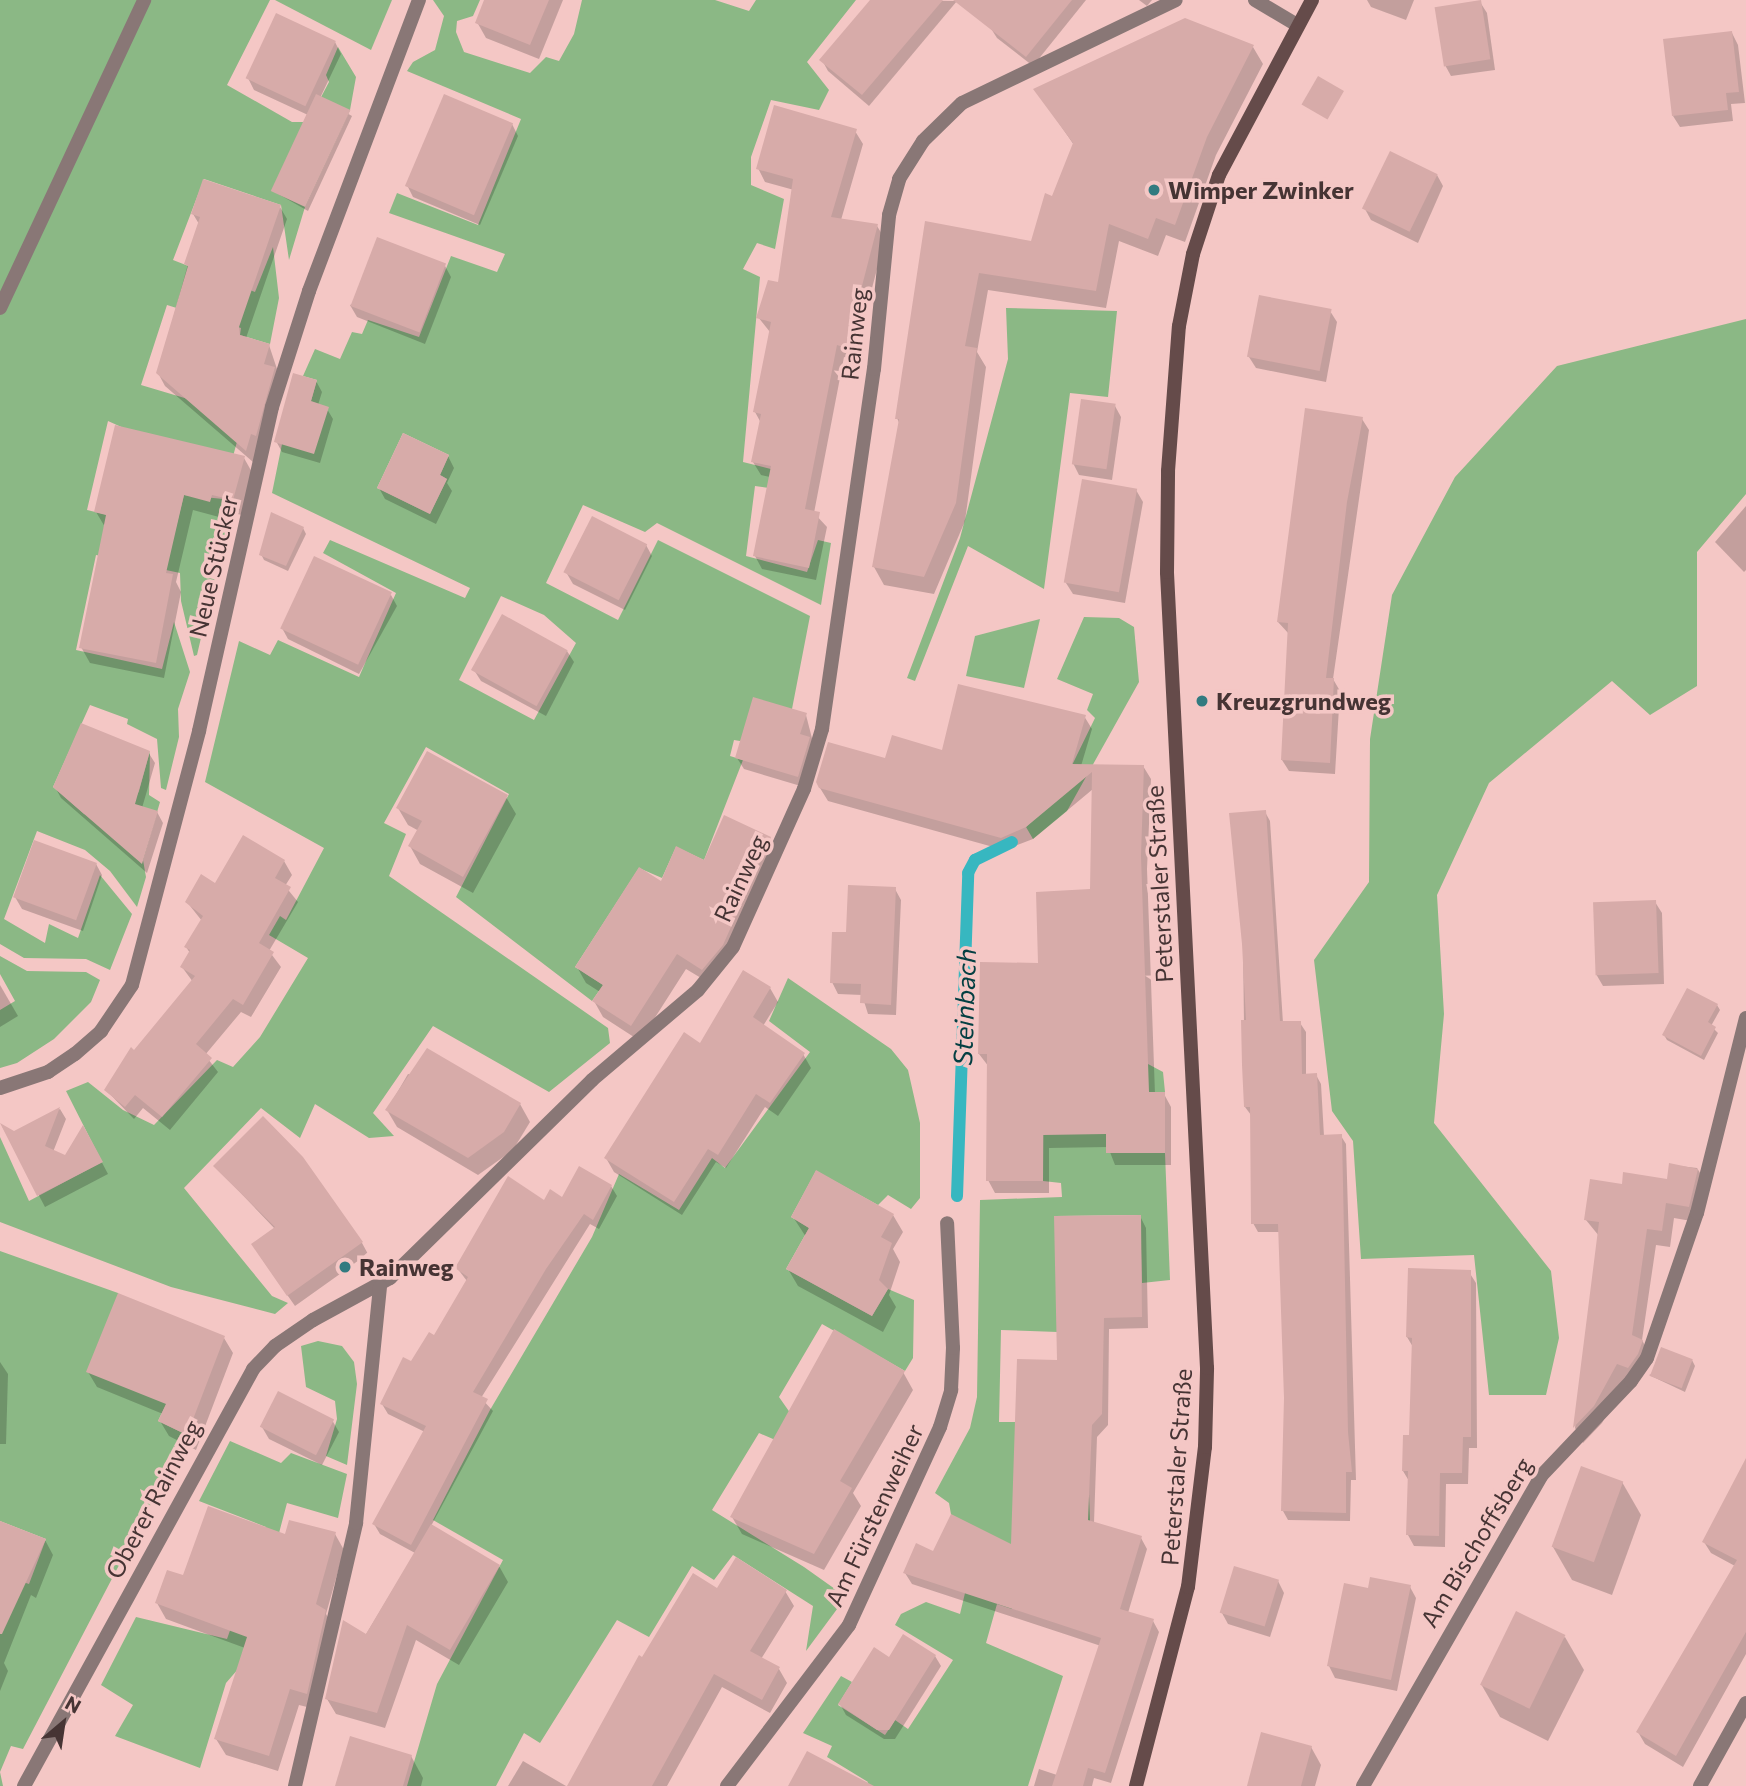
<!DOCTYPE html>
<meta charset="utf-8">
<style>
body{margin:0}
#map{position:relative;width:1746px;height:1786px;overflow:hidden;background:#f4c7c5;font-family:Commissioner,sans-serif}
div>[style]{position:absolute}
.green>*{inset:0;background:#8bb885}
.shadow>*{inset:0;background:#0003}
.stream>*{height:12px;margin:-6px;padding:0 6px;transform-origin:6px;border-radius:6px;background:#37b7c0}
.building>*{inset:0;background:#d7aba9;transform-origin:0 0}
.street>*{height:14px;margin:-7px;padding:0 7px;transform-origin:7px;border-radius:7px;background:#897776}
.secondary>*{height:14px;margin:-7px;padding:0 7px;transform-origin:7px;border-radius:7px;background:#654b4a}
.dots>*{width:19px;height:19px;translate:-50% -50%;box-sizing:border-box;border:4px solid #f4c7c5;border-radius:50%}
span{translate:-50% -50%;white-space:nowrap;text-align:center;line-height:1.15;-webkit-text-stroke:7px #f4c7c5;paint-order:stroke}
.poi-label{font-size:24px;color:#463434;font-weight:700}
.left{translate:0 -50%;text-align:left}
.street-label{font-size:24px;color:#463434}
.water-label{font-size:26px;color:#033f42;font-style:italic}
.north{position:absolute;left:28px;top:1688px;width:70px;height:70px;-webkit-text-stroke:5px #f4c7c5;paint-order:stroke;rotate:29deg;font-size:19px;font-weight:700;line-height:28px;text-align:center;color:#463434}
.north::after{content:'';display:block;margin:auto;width:24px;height:32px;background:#463434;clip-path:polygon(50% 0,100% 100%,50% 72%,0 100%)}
</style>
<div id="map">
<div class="green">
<i style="clip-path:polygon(0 0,270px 0,227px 85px,292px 122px,308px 122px,329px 82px,326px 75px,338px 47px,356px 77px,350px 110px,305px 207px,289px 260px,281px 205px,204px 179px,173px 260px,255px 292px,273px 247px,279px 298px,270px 344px,240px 335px,241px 328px,167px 305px,141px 385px,218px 408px,242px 423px,228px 475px,108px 421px,87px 510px,175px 531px,184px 495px,233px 500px,197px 655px,194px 656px,181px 601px,180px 573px,96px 555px,76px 650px,162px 669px,174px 622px,190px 672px,178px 709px,179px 737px,166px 790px,161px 788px,157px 739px,127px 724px,128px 719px,90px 705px,53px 787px,84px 814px,121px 827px,139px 791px,150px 751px,149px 795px,160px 802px,143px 860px,146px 877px,137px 907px,110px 871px,85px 850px,37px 831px,4px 919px,45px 943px,49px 924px,78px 938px,100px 875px,132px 914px,110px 970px,86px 959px,24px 958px,0 944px)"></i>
<i style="clip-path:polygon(275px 0,392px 0,371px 50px)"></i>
<i style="clip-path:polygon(evenodd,433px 0,480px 0,473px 16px,457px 21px,456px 32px,464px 52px,530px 73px,546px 57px,559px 61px,574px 34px,582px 0,715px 0,749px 11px,756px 0,856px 0,807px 62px,829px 90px,819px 110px,771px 100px,751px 157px,751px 185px,784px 199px,775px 249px,757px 243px,743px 269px,760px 277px,743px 462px,806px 478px,805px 493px,755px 486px,746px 556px,807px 572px,818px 540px,831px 543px,821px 605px,657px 523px,645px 532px,583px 505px,546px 583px,618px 620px,658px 540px,810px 616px,792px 709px,740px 741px,734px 740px,730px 756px,743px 760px,704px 860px,676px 847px,662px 878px,639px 868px,575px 967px,603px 985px,592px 1001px,456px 897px,509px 794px,426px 747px,384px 823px,406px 834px,389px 876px,608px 1028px,610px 1043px,549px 1092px,433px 1026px,373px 1113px,394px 1136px,369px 1138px,315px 1104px,300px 1138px,261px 1108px,184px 1188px,272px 1296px,288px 1303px,275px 1314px,171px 1287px,0 1222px,0 1137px,29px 1201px,102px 1162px,66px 1091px,88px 1082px,123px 1110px,154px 1125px,217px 1060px,233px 1067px,260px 1037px,308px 958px,269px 935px,280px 916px,286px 920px,324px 848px,205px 782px,239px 641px,270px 655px,278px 640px,359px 677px,396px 593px,323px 553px,330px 540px,465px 598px,470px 588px,272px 493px,282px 444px,311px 401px,317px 380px,303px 376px,315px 349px,340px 359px,352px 332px,362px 334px,368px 320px,419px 337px,451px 256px,497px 272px,505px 254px,389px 213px,397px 193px,478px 225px,521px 119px,407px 71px,413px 62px,435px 50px,444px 16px,433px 0,403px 433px,449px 455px,440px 475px,447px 479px,430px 514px,377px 488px,403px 433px,433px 0,501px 596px,544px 615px,576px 643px,534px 720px,459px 680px,501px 596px)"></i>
<i style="clip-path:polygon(1006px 308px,1117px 311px,1108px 397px,1070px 393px,1044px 589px,968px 546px,915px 681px,907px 678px,960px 538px,1008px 359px)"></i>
<i style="clip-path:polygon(1746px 319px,1746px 494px,1697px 552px,1697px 686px,1650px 715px,1612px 681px,1489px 783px,1437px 895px,1444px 1014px,1434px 1123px,1551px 1271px,1559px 1338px,1546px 1395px,1489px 1395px,1474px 1255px,1361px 1259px,1353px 1141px,1332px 1111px,1314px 960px,1369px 882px,1370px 739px,1392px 595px,1455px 477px,1557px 366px)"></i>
<i style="clip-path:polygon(1084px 617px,1119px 618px,1134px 627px,1139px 682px,1067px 811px,1033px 839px,1026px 827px,1058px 794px,1095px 718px,1087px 710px,1093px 694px,1057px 679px)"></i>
<i style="clip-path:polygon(1040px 619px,1024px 688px,966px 676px,975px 636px)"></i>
<i style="clip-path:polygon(0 956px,27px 971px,86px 972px,100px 980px,91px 1002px,54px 1039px,17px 1063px,0 1068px,0 1010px,15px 1001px,0 974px)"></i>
<i style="clip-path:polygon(788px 978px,891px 1049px,908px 1070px,920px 1123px,920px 1198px,911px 1209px,888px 1195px,878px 1205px,816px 1171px,791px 1217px,809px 1228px,786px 1269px,872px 1316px,888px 1289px,914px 1300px,913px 1358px,905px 1371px,822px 1324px,779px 1397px,793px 1417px,780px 1442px,759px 1433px,712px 1510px,804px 1567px,835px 1589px,843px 1601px,806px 1651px,813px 1606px,733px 1555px,714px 1580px,692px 1566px,649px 1637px,617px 1620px,540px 1743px,524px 1733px,496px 1786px,407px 1786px,437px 1684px,503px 1560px,433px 1520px,490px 1410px,592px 1237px,619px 1174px,679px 1210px,712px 1158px,725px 1168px,810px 1052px,769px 1021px)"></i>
<i style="clip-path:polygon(1148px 1064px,1163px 1072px,1165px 1092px,1083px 1134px,1106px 1134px,1165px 1153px,1170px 1280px,1142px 1283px,1140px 1215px,1055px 1216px,1058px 1332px,1001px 1330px,999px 1422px,1016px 1422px,1089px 1494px,1090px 1520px,1079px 1555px,1033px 1541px,1012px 1609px,997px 1604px,986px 1643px,1063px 1676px,1028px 1786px,866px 1786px,868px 1782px,827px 1757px,832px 1746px,803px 1733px,841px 1676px,852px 1682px,838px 1705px,885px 1735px,895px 1720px,908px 1729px,953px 1660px,895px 1625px,901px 1614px,926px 1602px,960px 1614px,965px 1593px,949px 1503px,935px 1493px,970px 1428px,977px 1397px,980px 1200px,1062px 1197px,1061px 1183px,1043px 1181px,1044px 1067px)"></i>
<i style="clip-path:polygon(0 1251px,118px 1293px,170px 1396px,158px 1421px,187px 1435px,23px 1749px,11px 1746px,0 1772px,3px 1786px,0 1786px,0 1607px,23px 1582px,29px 1584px,46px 1539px,0 1521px)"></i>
<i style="clip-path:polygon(318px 1341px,342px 1346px,354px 1362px,357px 1384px,347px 1465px,326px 1456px,337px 1419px,335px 1401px,306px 1387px,301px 1346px)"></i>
<i style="clip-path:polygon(230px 1441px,281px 1463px,291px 1453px,347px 1474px,338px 1518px,287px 1503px,245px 1661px,226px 1683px,200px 1768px,115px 1736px,133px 1705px,101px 1685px,136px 1617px,227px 1639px,266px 1527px,199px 1501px)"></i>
</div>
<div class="shadow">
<i style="clip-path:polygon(486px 0,563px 0,539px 59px,486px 38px,477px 22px)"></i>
<i style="clip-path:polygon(873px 0,957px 1px,869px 106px,828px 71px,822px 60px)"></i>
<i style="clip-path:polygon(1012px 0,1086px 0,1033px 66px,997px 38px,990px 27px)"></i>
<i style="clip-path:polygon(1139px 0,1152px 0,1147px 6px)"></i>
<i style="clip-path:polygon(1367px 0,1414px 0,1406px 20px,1371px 7px)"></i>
<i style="clip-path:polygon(1480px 2px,1487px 13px,1495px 70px,1451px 76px,1445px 65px,1437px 8px)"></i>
<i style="clip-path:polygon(1732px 33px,1738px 45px,1745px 103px,1731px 104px,1733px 121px,1680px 127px,1673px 116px)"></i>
<i style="clip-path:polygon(335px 42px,341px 54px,320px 98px,352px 116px,308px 211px,273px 191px,308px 115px,254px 90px,248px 78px)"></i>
<i style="clip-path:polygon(1253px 47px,1263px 64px,1216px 155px,1185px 242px,1166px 235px,1158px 256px,1119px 241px,1106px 308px,988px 290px,977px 352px,986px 367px,965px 521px,934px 594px,884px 585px,874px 567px,900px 425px,897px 418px,926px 223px,1033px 243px,1074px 145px,1036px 90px)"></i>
<i style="clip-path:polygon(512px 124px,518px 136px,480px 225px,413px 197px,407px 185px)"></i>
<i style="clip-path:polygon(855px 131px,863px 144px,841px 220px,877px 226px,885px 239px,853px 360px,844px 357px,814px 513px,827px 527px,816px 580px,762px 569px,755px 556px,770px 477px,761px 475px,753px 462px,761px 423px,755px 412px,770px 332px,758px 317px,779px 284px,794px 190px,765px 182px,758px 168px)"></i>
<i style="clip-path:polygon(1437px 175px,1443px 186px,1418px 243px,1371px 220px,1365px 209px)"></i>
<i style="clip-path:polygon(280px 207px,287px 219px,246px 338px,269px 345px,281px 381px,253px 462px,165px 386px,158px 373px,199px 224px,193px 214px)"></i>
<i style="clip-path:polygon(445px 266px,451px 277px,425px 344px,357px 317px,350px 305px)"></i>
<i style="clip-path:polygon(1330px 311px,1337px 322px,1326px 382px,1256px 368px,1249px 357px)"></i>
<i style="clip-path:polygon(316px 381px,322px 392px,318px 405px,327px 409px,333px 419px,320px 463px,282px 452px,276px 441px)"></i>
<i style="clip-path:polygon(1115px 406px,1121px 417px,1112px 480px,1079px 475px,1073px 463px)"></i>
<i style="clip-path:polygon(1362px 419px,1369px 430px,1333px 679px,1340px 691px,1335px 774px,1289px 771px,1282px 760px,1289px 634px,1278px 622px)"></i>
<i style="clip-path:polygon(448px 456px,454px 468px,447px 483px,452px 491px,436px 524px,385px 499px,379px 488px)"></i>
<i style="clip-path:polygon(244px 458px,253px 474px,242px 515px,220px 510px,219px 517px,193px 510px,176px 582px,181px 592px,164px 678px,90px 663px,81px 647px,105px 527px,96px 512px)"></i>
<i style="clip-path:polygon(1136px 490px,1143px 502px,1125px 603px,1073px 594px,1066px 583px)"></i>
<i style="clip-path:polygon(1746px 506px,1746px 570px,1744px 572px,1715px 542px)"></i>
<i style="clip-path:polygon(303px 528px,306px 534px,288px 571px,264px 560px,261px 554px)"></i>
<i style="clip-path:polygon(646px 545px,652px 556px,625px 610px,573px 584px,566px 572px)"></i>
<i style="clip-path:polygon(391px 595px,397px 606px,359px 674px,288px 639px,282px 628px)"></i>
<i style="clip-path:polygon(567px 651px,574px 662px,546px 716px,481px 681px,474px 670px)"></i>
<i style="clip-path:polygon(806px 715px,815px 750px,804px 787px,744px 769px,737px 758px)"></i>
<i style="clip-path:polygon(1084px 716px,1092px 729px,1081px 766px,1143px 766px,1151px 779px,1147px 869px,1155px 1094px,1164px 1094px,1171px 1107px,1171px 1165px,1115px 1165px,1108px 1147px,1049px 1148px,1049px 1193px,995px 1193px,988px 1180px,989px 1067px,979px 1054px,1092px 891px,1093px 789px,1033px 839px,1004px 850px,828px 801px,820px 788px,886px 760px,944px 752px)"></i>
<i style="clip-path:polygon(148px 752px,155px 763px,142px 808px,157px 812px,163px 823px,147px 873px,61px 798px,55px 787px)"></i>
<i style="clip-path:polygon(506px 797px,516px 814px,473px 893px,420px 864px,410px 846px,419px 831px,408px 825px,398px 808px)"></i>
<i style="clip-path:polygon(1265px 812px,1270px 821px,1283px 1023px,1300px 1023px,1306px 1032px,1306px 1076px,1316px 1075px,1321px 1084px,1324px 1136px,1341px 1136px,1346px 1144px,1356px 1480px,1351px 1480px,1350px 1521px,1288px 1520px,1283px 1511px,1286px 1398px,1280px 1232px,1258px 1232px,1253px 1223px,1251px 1115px,1245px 1107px,1243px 944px)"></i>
<i style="clip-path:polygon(770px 838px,779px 854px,711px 984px,686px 969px,640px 1041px,603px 1017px,594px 1001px,600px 992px,586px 983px,577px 967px,661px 884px)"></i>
<i style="clip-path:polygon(284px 861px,292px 875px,285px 886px,298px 902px,269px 951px,281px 967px,251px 1017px,241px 1012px,205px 1055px,218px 1072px,170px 1130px,143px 1108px,134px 1119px,106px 1090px,193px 982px,182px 967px,190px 953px,186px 947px,202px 921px,187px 902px,216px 885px)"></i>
<i style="clip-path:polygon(96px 864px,102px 875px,83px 931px,22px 909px,15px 897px)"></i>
<i style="clip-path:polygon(895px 889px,901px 900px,896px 1015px,868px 1014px,862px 995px,838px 994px,832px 982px,848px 934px)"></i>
<i style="clip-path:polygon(1655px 902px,1662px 913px,1664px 984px,1603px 986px,1596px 974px)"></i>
<i style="clip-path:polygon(0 985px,18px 1016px,0 1027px)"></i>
<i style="clip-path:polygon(770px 988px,778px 1002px,763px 1026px,803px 1054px,811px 1068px,778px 1116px,765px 1107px,726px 1168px,716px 1162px,682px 1215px,614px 1172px,606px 1158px,701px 1045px)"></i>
<i style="clip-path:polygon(1717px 1005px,1720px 1010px,1711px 1026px,1718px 1033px,1704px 1060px,1667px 1040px,1664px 1035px)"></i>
<i style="clip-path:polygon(408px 1074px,520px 1104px,530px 1122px,513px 1150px,478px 1175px,397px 1127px,387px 1110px)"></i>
<i style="clip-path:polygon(60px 1109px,66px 1119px,53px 1152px,65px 1158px,89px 1138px,108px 1174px,45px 1207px,2px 1126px,14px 1132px)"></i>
<i style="clip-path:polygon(1670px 1165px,1697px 1168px,1707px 1184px,1697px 1222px,1674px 1218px,1670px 1247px,1656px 1245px,1642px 1340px,1651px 1357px,1626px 1380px,1602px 1423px,1583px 1443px,1575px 1428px,1599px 1236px,1586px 1220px,1623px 1186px,1668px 1181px)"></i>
<i style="clip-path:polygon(215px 1166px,362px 1243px,368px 1254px,295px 1306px,260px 1256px,275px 1229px)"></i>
<i style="clip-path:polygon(611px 1186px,617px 1196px,599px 1229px,590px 1224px,481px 1398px,493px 1411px,431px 1526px,499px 1566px,508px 1582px,459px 1665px,416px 1640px,385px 1728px,336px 1714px,327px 1699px,415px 1553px,380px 1534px,374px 1524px,425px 1432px,388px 1414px,382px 1404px,435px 1337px,467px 1281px,457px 1268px,544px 1202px)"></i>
<i style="clip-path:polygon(893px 1215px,903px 1232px,893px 1249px,900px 1262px,889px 1295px,896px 1307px,883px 1332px,798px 1286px,788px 1269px,806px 1237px,793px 1217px)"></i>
<i style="clip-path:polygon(1140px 1216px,1146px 1228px,1148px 1328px,1109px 1329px,1108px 1425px,1097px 1437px,1094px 1523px,1141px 1538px,1147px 1549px,1128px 1613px,1153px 1621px,1159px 1632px,1111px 1783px,1094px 1778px,1092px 1786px,1034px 1786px,1039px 1769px,1057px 1775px,1101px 1646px,912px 1584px,905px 1573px,934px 1553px,1012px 1547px,1059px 1362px)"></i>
<i style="clip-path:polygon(1469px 1272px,1476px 1283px,1477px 1448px,1469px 1448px,1468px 1484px,1446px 1484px,1445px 1547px,1414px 1546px,1408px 1535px,1409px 1481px,1403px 1471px,1405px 1437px,1410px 1437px,1413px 1347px,1407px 1337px)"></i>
<i style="clip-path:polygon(834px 1331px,903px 1372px,913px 1390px,853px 1493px,861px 1506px,824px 1570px,742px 1534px,732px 1517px)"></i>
<i style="clip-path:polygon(224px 1338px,233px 1353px,196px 1450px,169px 1436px,160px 1421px,163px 1414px,97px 1387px,88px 1372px)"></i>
<i style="clip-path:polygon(1692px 1360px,1695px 1366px,1685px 1392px,1649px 1375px)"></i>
<i style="clip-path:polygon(0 1362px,8px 1374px,6px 1444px,0 1444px)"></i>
<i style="clip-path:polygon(332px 1420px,339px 1432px,322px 1465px,269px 1439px,262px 1427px)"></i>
<i style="clip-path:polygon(1622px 1482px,1641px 1515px,1612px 1595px,1572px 1580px,1553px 1547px)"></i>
<i style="clip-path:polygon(1746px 1490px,1746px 1654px,1683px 1767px,1645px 1744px,1638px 1732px,1735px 1566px,1711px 1553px,1704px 1542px)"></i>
<i style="clip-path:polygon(0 1523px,45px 1540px,53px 1555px,36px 1598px,31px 1595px,4px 1663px,8px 1671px,0 1691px)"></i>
<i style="clip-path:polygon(335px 1534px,344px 1550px,326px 1614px,334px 1628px,315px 1709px,299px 1705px,278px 1771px,226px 1755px,216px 1739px,245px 1648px,166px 1619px,157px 1603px,184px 1578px,286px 1536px)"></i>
<i style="clip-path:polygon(1278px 1581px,1284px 1593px,1270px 1637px,1228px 1624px,1222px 1613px)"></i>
<i style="clip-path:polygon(1410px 1587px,1416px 1598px,1397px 1691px,1335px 1678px,1329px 1666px,1370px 1590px)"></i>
<i style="clip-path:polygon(718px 1590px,785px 1591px,794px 1606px,761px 1659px,779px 1669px,787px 1683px,770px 1713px,722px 1687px,667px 1786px,641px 1786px,643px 1659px)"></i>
<i style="clip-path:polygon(1565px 1637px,1584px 1670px,1548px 1741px,1500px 1717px,1481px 1684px)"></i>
<i style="clip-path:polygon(935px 1656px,941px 1666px,895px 1739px,884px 1739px,846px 1715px,840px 1704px)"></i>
<i style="clip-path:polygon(1311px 1747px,1321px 1765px,1315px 1786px,1249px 1786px)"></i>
<i style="clip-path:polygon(411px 1756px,423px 1778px,421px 1786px,337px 1786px)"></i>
<i style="clip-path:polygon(523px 1761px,566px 1786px,508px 1786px)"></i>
</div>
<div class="stream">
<i style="left:957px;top:1196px;width:323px;rotate:-88deg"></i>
<i style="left:968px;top:873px;width:15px;rotate:-62deg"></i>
<i style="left:975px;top:860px;width:41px;rotate:-25.9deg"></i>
</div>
<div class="building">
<i style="clip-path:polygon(484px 0,549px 0,530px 45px,475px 23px)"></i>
<i style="clip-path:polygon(870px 0,943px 0,862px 95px,819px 60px)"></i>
<i style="clip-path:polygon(953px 0,1072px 0,1026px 57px)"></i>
<i style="left:1481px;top:0;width:60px;height:47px;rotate:81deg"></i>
<i style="left:276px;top:13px;width:66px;height:72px;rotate:25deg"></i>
<i style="clip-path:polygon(1185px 18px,1254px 45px,1207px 137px,1175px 225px,1156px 218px,1148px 239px,1109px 224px,1096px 291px,979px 273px,965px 346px,977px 348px,956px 503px,924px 577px,872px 567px,899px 419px,895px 419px,925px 221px,1031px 241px,1045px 193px,1052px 196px,1073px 143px,1033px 89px)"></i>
<i style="clip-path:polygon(1732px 31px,1739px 92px,1726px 93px,1728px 110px,1672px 116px,1663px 39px)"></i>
<i style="left:1318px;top:76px;width:30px;height:33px;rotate:30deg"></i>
<i style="left:316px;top:94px;width:38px;height:107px;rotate:25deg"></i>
<i style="left:444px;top:94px;width:75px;height:100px;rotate:23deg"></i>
<i style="clip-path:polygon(774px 105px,857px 129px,831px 217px,878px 224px,846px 348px,837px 345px,805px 509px,820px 512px,809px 568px,753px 556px,771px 466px,751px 462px,761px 414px,753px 412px,771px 322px,756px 318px,768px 280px,778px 282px,793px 179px,756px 169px)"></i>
<i style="left:1390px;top:151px;width:53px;height:64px;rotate:26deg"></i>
<i style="clip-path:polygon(203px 179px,281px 205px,239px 327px,240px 335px,270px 344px,264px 364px,275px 367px,256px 436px,251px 434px,246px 451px,156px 373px,188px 266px,184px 264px,200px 217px,191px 214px)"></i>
<i style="left:377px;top:237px;width:74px;height:74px;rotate:21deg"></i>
<i style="left:1259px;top:295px;width:74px;height:63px;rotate:11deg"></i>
<i style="clip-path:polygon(293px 373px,317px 380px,311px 401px,329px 407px,314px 454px,274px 442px)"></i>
<i style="left:1081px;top:399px;width:35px;height:66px;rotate:8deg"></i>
<i style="clip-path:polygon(1305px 408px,1363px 417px,1347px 502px,1326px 678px,1334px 678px,1330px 763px,1281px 760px,1288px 623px,1277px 622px)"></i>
<i style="clip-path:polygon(115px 425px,245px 456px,233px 500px,212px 495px,210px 502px,184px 495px,166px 573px,173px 574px,156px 663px,79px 648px,106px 515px,94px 512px)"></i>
<i style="clip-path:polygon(403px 433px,449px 455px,440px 475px,447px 479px,430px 514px,377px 488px)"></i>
<i style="left:1082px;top:479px;width:56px;height:105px;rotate:10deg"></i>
<i style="clip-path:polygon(271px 512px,304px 527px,286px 566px,259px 555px)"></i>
<i style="left:592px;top:516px;width:62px;height:63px;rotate:27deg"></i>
<i style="left:314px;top:556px;width:86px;height:80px;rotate:25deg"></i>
<i style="left:502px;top:614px;width:75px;height:64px;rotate:29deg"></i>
<i style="clip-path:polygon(958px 684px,1086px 715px,1072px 764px,1144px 765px,1141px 856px,1149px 1092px,1165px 1092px,1165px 1153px,1106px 1153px,1106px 1134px,1043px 1135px,1043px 1181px,986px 1181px,987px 1054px,978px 1054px,980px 962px,1038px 963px,1036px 892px,1090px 889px,1092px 772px,1026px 827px,1001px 838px,819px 788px,816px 782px,828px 742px,885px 758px,892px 735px,942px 750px)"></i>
<i style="clip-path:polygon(753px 697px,807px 713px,800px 734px,810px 737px,798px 777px,735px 758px)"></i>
<i style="clip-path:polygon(81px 723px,150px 751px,135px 804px,158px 811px,142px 864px,53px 787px)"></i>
<i style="clip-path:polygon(427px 751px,508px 795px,463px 877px,408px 846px,422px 821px,396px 808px)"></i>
<i style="clip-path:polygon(1266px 810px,1280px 1021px,1301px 1021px,1302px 1074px,1317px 1073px,1320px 1135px,1342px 1134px,1348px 1432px,1352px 1472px,1346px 1472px,1346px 1513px,1281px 1511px,1284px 1398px,1278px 1224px,1251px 1224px,1250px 1107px,1244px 1107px,1242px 1065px,1241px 1020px,1246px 1020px,1242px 944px,1229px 813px)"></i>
<i style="clip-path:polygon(724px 815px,771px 837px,723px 945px,702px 970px,677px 954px,631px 1026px,592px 1001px,603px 985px,575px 967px,639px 867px,661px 881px,676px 846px,704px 860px)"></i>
<i style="clip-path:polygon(243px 835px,285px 860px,275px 878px,291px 887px,259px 943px,274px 952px,243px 1005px,233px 999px,196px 1044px,212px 1058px,162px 1117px,135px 1095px,125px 1107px,104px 1090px,131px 1047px,134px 1050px,195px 976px,180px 967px,190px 950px,184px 947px,203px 916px,185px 902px,201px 874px,215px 883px)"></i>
<i style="left:34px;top:840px;width:67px;height:61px;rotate:20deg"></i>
<i style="clip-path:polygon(848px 885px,896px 887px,891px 1005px,860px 1003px,861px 984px,830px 983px,832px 932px,846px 932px)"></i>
<i style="left:1656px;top:900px;width:73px;height:63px;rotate:88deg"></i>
<i style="clip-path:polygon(743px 970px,771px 987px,753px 1017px,805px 1053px,770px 1103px,756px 1094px,718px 1155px,708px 1149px,674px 1202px,604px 1158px,684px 1032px,700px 1043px)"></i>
<i style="clip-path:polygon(1687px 988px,1718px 1004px,1708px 1022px,1716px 1027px,1701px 1056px,1662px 1035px)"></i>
<i style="clip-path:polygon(427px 1048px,521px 1103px,504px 1132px,468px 1158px,385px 1110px)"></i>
<i style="clip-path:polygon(60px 1107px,45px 1146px,65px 1155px,83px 1125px,103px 1162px,37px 1196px,0 1123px,14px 1131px)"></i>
<i style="clip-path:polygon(263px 1116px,303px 1157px,363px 1242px,287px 1296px,251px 1244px,275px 1227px,213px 1166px)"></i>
<i style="clip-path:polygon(1669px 1163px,1698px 1169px,1689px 1207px,1666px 1203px,1662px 1231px,1647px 1229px,1632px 1335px,1643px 1340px,1638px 1354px,1628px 1368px,1617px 1364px,1594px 1406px,1573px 1428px,1599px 1222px,1584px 1220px,1590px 1179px,1622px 1184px,1623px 1172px,1667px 1179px)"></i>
<i style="clip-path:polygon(579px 1166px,612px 1185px,593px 1220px,584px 1214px,546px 1269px,473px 1392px,488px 1399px,411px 1545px,372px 1524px,426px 1426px,380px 1404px,403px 1357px,411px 1361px,429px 1332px,434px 1335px,468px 1277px,455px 1268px,508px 1176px,544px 1200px,550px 1189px,562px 1197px)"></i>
<i style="clip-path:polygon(816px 1170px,894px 1214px,881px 1237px,892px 1243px,879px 1280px,888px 1289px,872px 1316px,786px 1269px,809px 1228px,791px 1217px)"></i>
<i style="clip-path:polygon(1141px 1215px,1142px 1317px,1104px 1318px,1102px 1414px,1092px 1425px,1088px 1520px,1142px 1536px,1120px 1609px,1154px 1619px,1105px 1773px,1088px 1768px,1083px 1786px,1052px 1786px,1101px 1638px,903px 1573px,916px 1543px,933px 1551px,951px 1514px,1011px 1544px,1017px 1359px,1057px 1360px,1054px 1216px)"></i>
<i style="clip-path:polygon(1408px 1268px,1471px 1270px,1471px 1437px,1463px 1437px,1462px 1473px,1440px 1473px,1439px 1536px,1406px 1535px,1408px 1471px,1402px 1471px,1403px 1435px,1409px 1435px,1412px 1338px,1406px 1337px)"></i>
<i style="clip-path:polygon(118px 1293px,225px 1336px,187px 1435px,158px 1421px,166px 1404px,86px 1372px)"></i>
<i style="clip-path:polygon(834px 1329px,905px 1371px,840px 1481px,852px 1488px,814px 1554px,730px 1517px)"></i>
<i style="left:1661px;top:1347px;width:34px;height:31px;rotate:21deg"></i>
<i style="left:278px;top:1391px;width:63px;height:40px;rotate:27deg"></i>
<i style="clip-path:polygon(1746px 1458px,1746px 1632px,1676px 1756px,1636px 1732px,1737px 1560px,1702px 1542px)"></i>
<i style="left:1581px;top:1466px;width:45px;height:86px;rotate:20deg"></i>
<i style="clip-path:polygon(208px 1506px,285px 1534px,289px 1520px,336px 1532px,316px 1604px,326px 1610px,307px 1694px,290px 1689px,269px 1756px,214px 1739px,247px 1637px,155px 1603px,167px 1570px,183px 1575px)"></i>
<i style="clip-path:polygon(0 1521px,46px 1539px,2px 1634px,0 1634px)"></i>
<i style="clip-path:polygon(431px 1524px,500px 1565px,450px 1650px,407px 1625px,377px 1713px,325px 1699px,343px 1620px,366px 1634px)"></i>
<i style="clip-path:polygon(736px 1557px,787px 1590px,750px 1651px,780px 1667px,762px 1700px,714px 1674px,652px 1786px,567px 1786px,639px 1655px,642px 1657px,693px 1573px,717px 1588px)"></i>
<i style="left:1234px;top:1566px;width:47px;height:49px;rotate:17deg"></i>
<i style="clip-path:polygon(1370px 1577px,1411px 1585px,1391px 1680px,1327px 1666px,1344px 1583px,1368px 1588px)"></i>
<i style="left:1516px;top:1611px;width:55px;height:82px;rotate:26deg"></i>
<i style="clip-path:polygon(903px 1634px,936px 1655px,889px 1730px,877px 1730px,838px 1704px,874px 1647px,889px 1657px)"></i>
<i style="clip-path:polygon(1261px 1732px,1312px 1746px,1301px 1786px,1247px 1786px)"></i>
<i style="clip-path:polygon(350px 1736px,412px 1755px,403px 1786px,335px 1786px)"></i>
<i style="clip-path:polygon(807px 1751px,874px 1786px,788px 1786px)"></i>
</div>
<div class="street">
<i style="left:1255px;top:0;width:49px;rotate:30.8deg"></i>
<i style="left:0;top:308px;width:340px;rotate:-64.9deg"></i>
<i style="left:0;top:1088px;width:51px;rotate:-18.4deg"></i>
<i style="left:48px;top:1072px;width:32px;rotate:-34deg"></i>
<i style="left:75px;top:1054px;width:35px;rotate:-41deg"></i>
<i style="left:101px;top:1031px;width:55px;rotate:-56deg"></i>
<i style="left:132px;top:985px;width:263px;rotate:-75.2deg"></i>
<i style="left:199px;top:731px;width:332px;rotate:-77.3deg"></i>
<i style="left:272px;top:407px;width:122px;rotate:-72.3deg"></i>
<i style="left:309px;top:291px;width:311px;rotate:-69.3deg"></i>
<i style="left:24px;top:1786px;width:476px;rotate:-61.2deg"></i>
<i style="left:253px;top:1369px;width:32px;rotate:-46deg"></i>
<i style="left:275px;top:1346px;width:46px;rotate:-34.4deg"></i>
<i style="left:313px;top:1320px;width:88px;rotate:-28.6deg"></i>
<i style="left:390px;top:1278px;width:283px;rotate:-44.4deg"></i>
<i style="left:592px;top:1080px;width:139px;rotate:-40.3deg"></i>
<i style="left:698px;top:990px;width:55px;rotate:-50.9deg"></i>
<i style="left:733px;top:947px;width:173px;rotate:-65.8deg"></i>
<i style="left:804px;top:789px;width:63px;rotate:-73.3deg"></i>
<i style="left:822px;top:729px;width:364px;rotate:-81.8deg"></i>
<i style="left:874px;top:369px;width:155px;rotate:-84.4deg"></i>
<i style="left:889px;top:215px;width:37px;rotate:-74deg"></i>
<i style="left:899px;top:179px;width:45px;rotate:-57.7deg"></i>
<i style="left:923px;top:141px;width:54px;rotate:-44.3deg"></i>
<i style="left:962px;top:103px;width:237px;rotate:-25.7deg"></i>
<i style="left:295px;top:1786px;width:270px;rotate:-76.9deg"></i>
<i style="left:356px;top:1523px;width:237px;rotate:-84.2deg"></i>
<i style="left:727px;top:1786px;width:202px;rotate:-52.8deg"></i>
<i style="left:849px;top:1625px;width:218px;rotate:-65.3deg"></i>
<i style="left:940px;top:1427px;width:39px;rotate:-73deg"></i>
<i style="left:951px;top:1390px;width:42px;rotate:-87.3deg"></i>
<i style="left:953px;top:1348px;width:125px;rotate:-92.7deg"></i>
<i style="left:1363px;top:1786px;width:357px;rotate:-60.1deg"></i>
<i style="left:1541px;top:1476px;width:131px;rotate:-46.5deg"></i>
<i style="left:1631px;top:1381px;width:28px;rotate:-55deg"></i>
<i style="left:1647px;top:1358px;width:153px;rotate:-71deg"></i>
<i style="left:1697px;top:1213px;width:201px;rotate:-75.9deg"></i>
<i style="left:1700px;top:1786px;width:95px;rotate:-61deg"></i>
</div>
<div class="secondary">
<i style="left:1136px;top:1786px;width:206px;rotate:-75.4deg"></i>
<i style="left:1188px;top:1587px;width:141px;rotate:-83.1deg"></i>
<i style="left:1205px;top:1447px;width:79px;rotate:-88.5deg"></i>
<i style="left:1207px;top:1368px;width:797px;rotate:-92.88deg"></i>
<i style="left:1167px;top:572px;width:101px;rotate:-89.4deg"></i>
<i style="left:1168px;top:471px;width:145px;rotate:-85.7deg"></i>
<i style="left:1179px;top:326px;width:73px;rotate:-79deg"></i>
<i style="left:1193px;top:254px;width:83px;rotate:-71.8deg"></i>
<i style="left:1219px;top:175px;width:198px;rotate:-62deg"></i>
</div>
<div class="dots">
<i style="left:1154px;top:190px;background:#327b80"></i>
<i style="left:1202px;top:701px;background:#327b80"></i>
<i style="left:345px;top:1267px;background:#327b80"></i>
</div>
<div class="poi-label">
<span class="left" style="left:1168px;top:190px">Wimper Zwinker</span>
<span class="left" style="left:1216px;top:701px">Kreuzgrundweg</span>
<span class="left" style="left:359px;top:1267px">Rainweg</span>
</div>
<div class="street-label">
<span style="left:854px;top:334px;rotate:-84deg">Rainweg</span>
<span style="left:213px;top:566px;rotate:-77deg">Neue Stücker</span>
<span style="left:740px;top:878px;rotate:-65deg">Rainweg</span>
<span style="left:1159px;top:884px;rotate:-93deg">Peterstaler Straße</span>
<span style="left:1176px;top:1467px;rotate:-86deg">Peterstaler Straße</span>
<span style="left:153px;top:1499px;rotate:-62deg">Oberer Rainweg</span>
<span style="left:874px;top:1515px;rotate:-65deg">Am Fürstenweiher</span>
<span style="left:1476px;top:1542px;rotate:-59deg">Am Bischoffsberg</span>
</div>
<div class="water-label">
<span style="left:964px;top:1007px;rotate:-88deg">Steinbach</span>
</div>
<div class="north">N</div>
</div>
